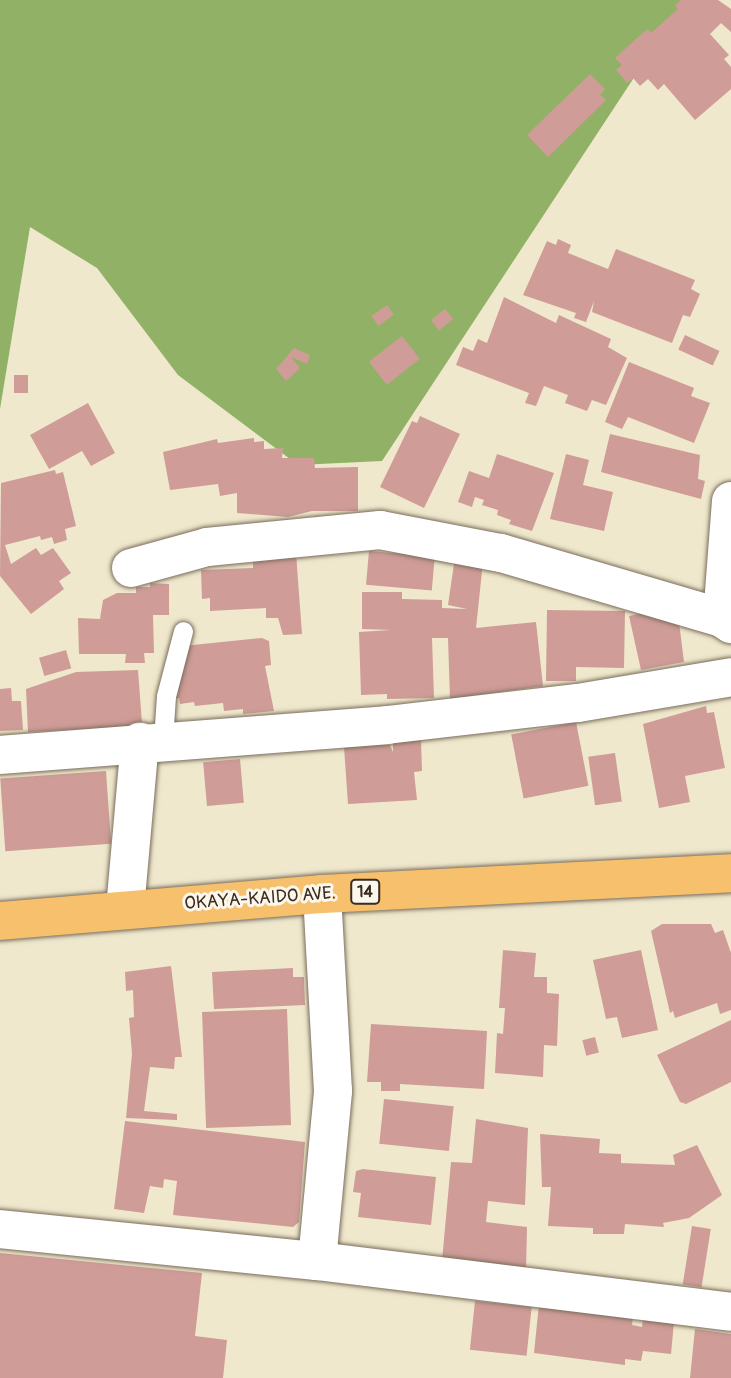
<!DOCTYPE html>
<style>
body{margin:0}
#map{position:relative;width:731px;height:1378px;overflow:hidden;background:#efe8cd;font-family:Pangolin,sans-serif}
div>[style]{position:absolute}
.forest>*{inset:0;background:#91b266}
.building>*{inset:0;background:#cf9c97;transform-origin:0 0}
.roads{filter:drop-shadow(0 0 2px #7a6c5b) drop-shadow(0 0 2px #7a6c5b)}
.service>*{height:19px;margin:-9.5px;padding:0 9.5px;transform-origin:9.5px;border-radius:9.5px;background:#fff}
.minor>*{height:38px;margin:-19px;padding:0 19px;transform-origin:19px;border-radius:19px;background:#fff}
.primary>*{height:38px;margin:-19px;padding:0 19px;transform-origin:19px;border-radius:19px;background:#f7c06c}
span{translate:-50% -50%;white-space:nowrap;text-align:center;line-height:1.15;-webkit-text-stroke:6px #fbf7ec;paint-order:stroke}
.shield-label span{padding:2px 5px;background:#fbf7ec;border:2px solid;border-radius:5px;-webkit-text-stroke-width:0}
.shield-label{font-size:16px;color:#3b2a1e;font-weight:700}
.street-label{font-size:18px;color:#3b2a1e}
</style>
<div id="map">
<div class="forest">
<i style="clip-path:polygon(0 0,685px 0,382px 461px,298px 465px,178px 375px,97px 268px,30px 227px,0 409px)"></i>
</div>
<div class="building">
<i style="clip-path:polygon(681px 0,718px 0,731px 9px,731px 32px,721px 23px,710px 34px,729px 55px,724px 59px,731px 67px,731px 89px,695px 120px,664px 84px,658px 90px,648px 79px,640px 86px,633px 78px,627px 83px,616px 70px,622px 65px,615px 58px,647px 29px,651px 33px,678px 9px,675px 5px)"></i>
<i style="clip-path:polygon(590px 74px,605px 89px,600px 95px,606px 100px,548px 157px,527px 135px)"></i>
<i style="clip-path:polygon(558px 239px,571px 245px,568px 253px,608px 269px,616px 249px,695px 280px,691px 289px,700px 294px,690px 317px,683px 315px,672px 343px,592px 312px,594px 301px,586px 322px,574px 318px,576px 313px,523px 295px,547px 241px,556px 245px)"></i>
<i style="clip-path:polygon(504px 297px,556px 323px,559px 315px,611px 339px,608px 347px,627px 358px,606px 405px,592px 400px,587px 411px,565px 403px,568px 395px,544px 386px,536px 406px,525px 403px,529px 393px,456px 365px,463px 347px,473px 351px,478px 339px,487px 343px)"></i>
<i style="left:387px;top:305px;width:12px;height:19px;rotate:55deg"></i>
<i style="left:445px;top:309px;width:13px;height:18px;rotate:51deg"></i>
<i style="left:685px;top:335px;width:38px;height:16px;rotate:25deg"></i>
<i style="left:402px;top:336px;width:29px;height:42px;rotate:52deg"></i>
<i style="clip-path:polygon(294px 348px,310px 355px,307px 364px,291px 357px,300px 368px,286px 381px,276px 369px)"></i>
<i style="clip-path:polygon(629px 362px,694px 388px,691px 396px,710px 403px,694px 443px,628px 417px,622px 429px,605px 422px)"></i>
<i style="left:14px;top:375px;width:14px;height:18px"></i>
<i style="clip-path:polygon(88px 403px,115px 453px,91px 466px,82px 451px,49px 469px,30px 435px)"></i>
<i style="clip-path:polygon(420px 416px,460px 434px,424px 508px,380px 487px,412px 421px,417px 423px)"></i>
<i style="clip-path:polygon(610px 434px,700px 455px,698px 479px,705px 481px,701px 499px,601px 472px)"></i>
<i style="clip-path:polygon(254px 438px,254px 442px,264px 441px,264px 449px,283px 448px,282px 458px,314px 458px,315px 468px,358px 467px,358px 511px,312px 511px,288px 517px,237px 513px,237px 493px,220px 496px,218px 484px,170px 490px,163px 452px,217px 439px,218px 443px)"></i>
<i style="clip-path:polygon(497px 454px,554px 473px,532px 531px,509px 524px,511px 520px,497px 515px,498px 510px,482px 505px,484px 500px,475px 497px,472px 507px,458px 502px,469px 471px,489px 478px)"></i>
<i style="clip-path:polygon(566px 454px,589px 460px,583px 485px,613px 492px,604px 531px,550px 519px)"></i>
<i style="clip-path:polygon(55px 470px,56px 474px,63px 472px,76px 526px,65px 529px,67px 540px,54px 544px,52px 537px,41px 540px,40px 536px,5px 545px,11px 564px,36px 548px,41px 555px,53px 548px,71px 573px,59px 581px,64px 589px,31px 614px,0 576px,1px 483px)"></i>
<i style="left:369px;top:551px;width:66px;height:34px;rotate:5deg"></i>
<i style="clip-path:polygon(296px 553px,302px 634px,283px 635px,278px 618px,266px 618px,266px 608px,210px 611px,210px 598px,202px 599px,201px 570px,253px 568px,253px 559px)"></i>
<i style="clip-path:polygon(455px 557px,483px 562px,476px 628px,536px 622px,543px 686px,450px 699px,448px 638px,432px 638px,434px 698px,387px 699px,387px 694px,361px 695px,359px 632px,391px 630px,362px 629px,362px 592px,402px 592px,402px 599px,442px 600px,442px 608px,467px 609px,448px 605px)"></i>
<i style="clip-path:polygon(150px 583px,169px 584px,169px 615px,153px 615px,154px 653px,144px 653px,145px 663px,125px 663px,126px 654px,79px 654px,78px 618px,100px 619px,103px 600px,117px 593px,136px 593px,136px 587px,150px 587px)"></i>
<i style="clip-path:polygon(547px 610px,625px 611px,624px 668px,576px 667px,576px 681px,546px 681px)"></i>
<i style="clip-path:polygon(657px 610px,678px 614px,684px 662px,641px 670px,629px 616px)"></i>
<i style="clip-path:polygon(262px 638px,269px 641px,271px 665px,265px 666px,274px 711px,243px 714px,243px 709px,224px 711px,223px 703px,195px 706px,194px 702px,180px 704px,179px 698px,170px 699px,172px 664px,185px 662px,183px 646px)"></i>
<i style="left:66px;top:650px;width:19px;height:28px;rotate:74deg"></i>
<i style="clip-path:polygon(138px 670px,142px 723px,131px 723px,131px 727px,28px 732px,26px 689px,76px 672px)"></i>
<i style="clip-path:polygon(11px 688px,12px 701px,21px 701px,23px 730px,0 731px,0 689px)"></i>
<i style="clip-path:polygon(706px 706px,707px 713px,714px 712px,725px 768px,685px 776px,690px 802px,659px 808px,643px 724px)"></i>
<i style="left:576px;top:722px;width:65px;height:66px;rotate:79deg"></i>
<i style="clip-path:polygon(421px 739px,422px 771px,414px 772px,417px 800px,348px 804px,344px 747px,389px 743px,393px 752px,393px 740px)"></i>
<i style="left:615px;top:753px;width:49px;height:27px;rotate:82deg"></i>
<i style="left:240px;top:759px;width:44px;height:37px;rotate:85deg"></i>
<i style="left:106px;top:771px;width:73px;height:106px;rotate:86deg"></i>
<i style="clip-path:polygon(662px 924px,711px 924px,715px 933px,723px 930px,731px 953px,731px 1010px,720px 1014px,717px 1003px,675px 1018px,673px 1011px,670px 1013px,651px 931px)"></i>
<i style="clip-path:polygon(503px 950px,536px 953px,534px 977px,547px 977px,547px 993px,559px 994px,557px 1046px,544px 1045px,543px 1077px,495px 1073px,497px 1033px,503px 1034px,505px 1008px,499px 1008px)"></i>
<i style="clip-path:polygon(641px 950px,658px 1030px,622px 1038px,617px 1017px,606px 1019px,593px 960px)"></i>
<i style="clip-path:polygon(171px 966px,182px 1057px,175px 1057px,174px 1069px,150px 1067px,144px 1111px,177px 1114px,177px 1120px,126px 1118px,132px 1054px,129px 1018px,134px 1017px,133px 990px,126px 991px,125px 972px)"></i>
<i style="clip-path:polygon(293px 968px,293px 977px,304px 977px,305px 1005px,214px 1009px,212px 972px)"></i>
<i style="left:287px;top:1009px;width:116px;height:85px;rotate:88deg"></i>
<i style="clip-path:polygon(731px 1020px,731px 1082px,686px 1104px,680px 1102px,657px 1055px)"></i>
<i style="clip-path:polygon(371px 1024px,487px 1031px,484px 1089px,400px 1084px,400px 1091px,381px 1091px,381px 1082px,367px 1082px)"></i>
<i style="left:595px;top:1037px;width:16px;height:13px;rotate:76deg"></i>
<i style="left:384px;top:1099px;width:70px;height:45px;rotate:6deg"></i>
<i style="clip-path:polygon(476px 1119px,528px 1128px,525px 1205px,488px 1201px,486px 1222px,527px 1227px,526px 1271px,442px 1261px,451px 1162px,472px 1163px)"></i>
<i style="clip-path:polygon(125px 1121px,305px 1142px,299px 1222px,293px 1227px,173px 1215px,177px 1181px,164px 1179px,163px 1188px,150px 1186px,144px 1213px,114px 1209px)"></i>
<i style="clip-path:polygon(540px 1134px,600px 1139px,599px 1153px,621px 1154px,621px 1163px,675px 1165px,673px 1155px,697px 1145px,722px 1195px,689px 1218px,663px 1223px,664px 1227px,625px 1224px,624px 1234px,593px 1234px,593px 1228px,548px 1226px,551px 1187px,542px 1187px)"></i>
<i style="clip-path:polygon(363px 1169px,436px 1177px,431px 1225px,358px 1217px,361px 1193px,353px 1192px,356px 1171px)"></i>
<i style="left:692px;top:1226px;width:19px;height:59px;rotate:9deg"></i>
<i style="clip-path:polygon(0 1253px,202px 1273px,195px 1336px,227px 1340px,223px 1378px,0 1378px)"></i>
<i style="left:475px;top:1301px;width:57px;height:49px;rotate:6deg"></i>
<i style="clip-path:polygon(539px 1304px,633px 1316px,632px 1325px,642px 1327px,643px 1318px,674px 1322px,671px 1354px,643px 1351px,641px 1361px,625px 1359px,625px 1365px,534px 1353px)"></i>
<i style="clip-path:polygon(695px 1329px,731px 1334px,731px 1378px,690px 1378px)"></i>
</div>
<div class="roads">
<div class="service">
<i style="left:163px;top:740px;width:44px;rotate:-86.1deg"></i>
<i style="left:166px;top:696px;width:67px;rotate:-75.3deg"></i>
</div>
<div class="minor">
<i style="left:731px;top:501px;width:117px;rotate:94.4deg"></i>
<i style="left:722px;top:618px;width:11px;rotate:34deg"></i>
<i style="left:131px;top:568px;width:79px;rotate:-15.4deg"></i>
<i style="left:207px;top:547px;width:174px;rotate:-5.6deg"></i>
<i style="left:380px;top:530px;width:123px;rotate:10.8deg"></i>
<i style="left:501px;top:553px;width:230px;rotate:16.4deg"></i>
<i style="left:0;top:755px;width:388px;rotate:-4.4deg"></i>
<i style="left:387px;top:725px;width:192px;rotate:-6.6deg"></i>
<i style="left:578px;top:703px;width:155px;rotate:-9.6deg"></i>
<i style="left:125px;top:909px;width:168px;rotate:-84.9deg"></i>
<i style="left:0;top:1229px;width:319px;rotate:5.8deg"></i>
<i style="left:317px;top:1261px;width:417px;rotate:7deg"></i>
<i style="left:317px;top:1261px;width:171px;rotate:-84.6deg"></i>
<i style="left:333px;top:1091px;width:197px;rotate:-93.2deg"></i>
</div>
<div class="primary">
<i style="left:0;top:921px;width:323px;rotate:-4.8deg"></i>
<i style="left:322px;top:894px;width:410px;rotate:-2.9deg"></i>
</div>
</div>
<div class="shield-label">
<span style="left:365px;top:892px">14</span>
</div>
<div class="street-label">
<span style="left:260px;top:899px;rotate:-4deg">OKAYA-KAIDO AVE.</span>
</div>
</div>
